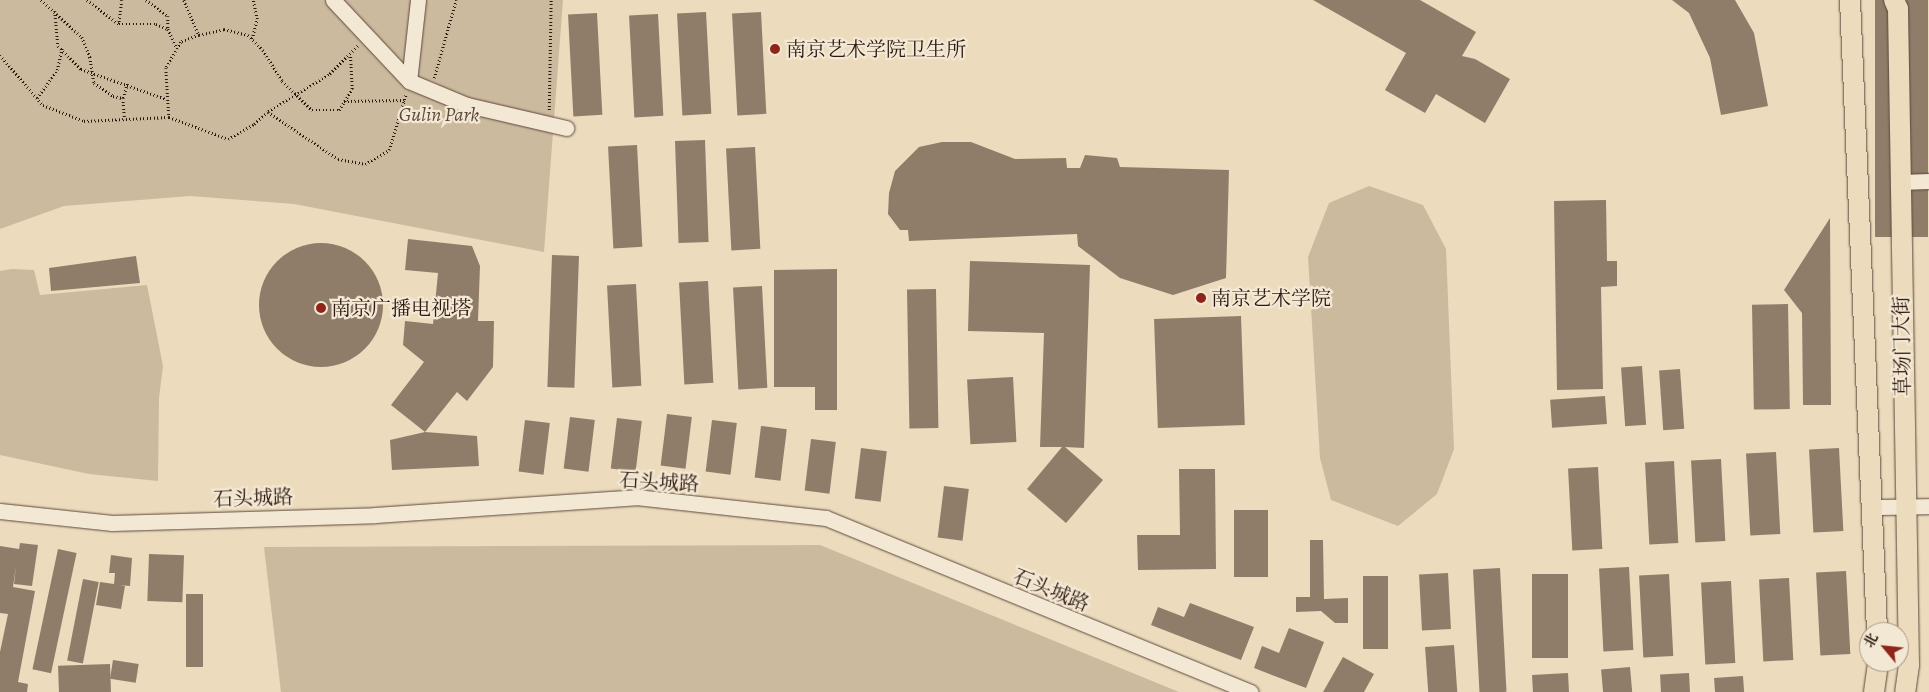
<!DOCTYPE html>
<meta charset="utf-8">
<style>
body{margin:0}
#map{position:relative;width:1929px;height:692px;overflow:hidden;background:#ecdbbd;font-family:Alegreya,"Noto Serif SC",serif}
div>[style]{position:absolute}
.green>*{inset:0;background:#ccba9f}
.building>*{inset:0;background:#907d69;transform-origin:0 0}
.round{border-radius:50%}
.path>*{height:2.5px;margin-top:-1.25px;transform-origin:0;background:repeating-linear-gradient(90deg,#2d180f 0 1px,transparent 0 3.5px)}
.roads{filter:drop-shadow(0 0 1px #5d493a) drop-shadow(0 0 1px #5d493a)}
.minor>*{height:15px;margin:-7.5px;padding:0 7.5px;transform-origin:7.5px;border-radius:7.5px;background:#f3e8d4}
.major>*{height:20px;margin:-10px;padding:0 10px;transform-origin:10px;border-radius:10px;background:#ecdbbd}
.dots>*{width:14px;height:14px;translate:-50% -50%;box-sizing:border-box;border:2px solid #f3e8d4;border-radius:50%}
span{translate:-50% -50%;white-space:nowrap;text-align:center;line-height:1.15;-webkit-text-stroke:4.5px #f3e8d4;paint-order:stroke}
.poi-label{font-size:20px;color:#2d180f}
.left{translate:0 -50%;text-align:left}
.park-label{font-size:20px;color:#5d493a;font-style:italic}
.street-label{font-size:20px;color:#2d180f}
.north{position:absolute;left:1859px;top:622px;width:50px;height:50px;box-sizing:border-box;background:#f3e8d4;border:1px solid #a49585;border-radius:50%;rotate:298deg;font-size:14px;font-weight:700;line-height:20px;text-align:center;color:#2d180f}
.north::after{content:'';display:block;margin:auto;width:18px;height:22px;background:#8f2418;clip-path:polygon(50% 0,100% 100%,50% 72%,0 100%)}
</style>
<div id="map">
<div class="green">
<i style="clip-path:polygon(0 0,563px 0,544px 252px,294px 204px,190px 196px,64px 206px,0 229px)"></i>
<i style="clip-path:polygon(1369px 186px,1423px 205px,1446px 249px,1454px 449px,1437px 494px,1398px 526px,1331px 500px,1320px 458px,1308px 257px,1329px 203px)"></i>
<i style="clip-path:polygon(12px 269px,34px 270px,40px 295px,147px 285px,163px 366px,159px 398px,158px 481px,89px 474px,0 455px,0 271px)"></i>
<i style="clip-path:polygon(820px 545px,1179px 692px,281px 692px,264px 547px)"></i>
</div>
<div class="building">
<i style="clip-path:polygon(1313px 0,1420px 0,1476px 32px,1462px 56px,1475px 59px,1510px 79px,1485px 123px,1436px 94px,1425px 113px,1385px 90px,1406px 53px)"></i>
<i style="clip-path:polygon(1672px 0,1735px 0,1754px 33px,1768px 106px,1721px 115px,1710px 58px,1689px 13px)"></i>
<i style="left:1875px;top:0;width:53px;height:237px"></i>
<i style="left:706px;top:12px;width:102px;height:29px;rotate:87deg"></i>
<i style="left:761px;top:12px;width:102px;height:29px;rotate:87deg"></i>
<i style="left:597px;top:13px;width:102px;height:29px;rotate:87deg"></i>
<i style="left:658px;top:14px;width:102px;height:29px;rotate:87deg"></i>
<i style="left:705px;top:140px;width:102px;height:30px;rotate:88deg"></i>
<i style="clip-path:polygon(942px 142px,971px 142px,1015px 159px,1066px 158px,1067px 168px,1080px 168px,1085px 155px,1117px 158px,1120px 167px,1229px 170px,1226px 278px,1173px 295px,1120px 278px,1078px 246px,1077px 234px,909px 241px,908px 230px,900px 230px,888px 214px,889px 193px,895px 171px,919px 147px)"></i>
<i style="left:637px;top:145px;width:102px;height:29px;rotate:87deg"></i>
<i style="left:755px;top:147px;width:102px;height:29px;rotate:87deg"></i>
<i style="clip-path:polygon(1606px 200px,1607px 261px,1617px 261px,1617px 286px,1601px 287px,1603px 389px,1557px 390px,1554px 201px)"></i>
<i style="clip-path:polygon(1830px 218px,1831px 405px,1803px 405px,1802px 313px,1784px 290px)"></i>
<i style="clip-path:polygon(408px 239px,472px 246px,480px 266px,478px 321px,494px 321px,493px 367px,467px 401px,457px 392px,425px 432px,391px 405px,424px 362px,403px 345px,405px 321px,433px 324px,438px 273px,405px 270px)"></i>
<i class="round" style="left:259px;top:243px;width:124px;height:124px"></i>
<i style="left:552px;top:255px;width:27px;height:132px;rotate:2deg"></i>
<i style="clip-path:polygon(136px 256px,140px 283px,51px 291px,49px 268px)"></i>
<i style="clip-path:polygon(970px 261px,1090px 265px,1084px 448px,1065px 447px,1103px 480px,1066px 523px,1027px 489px,1062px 447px,1040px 447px,1044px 333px,968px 331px)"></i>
<i style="clip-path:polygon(837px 269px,837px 410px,815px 410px,815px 387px,774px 387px,774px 270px)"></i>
<i style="left:708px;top:281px;width:102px;height:29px;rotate:87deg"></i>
<i style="left:636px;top:284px;width:102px;height:29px;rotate:87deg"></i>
<i style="left:762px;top:286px;width:102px;height:29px;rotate:87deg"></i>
<i style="left:936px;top:289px;width:139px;height:29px;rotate:89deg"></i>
<i style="left:1788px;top:304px;width:105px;height:36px;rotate:89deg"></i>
<i style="left:1241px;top:316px;width:109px;height:87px;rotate:88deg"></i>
<i style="left:1642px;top:366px;width:59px;height:21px;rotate:86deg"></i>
<i style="left:1680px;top:369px;width:60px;height:21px;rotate:86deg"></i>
<i style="left:1013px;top:377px;width:65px;height:46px;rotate:87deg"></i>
<i style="left:1605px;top:396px;width:28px;height:55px;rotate:86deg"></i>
<i style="left:667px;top:414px;width:25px;height:52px;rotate:7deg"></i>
<i style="left:570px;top:417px;width:25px;height:52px;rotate:7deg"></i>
<i style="left:617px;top:418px;width:25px;height:51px;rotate:7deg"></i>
<i style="left:525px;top:420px;width:25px;height:52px;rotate:7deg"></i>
<i style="left:712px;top:420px;width:25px;height:52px;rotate:7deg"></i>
<i style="left:761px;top:426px;width:26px;height:52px;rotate:7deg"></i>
<i style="clip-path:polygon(425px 432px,477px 436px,479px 466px,392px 470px,390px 440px)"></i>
<i style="left:811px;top:439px;width:25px;height:52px;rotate:7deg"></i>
<i style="left:861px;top:448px;width:26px;height:51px;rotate:7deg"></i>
<i style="left:1839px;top:448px;width:83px;height:30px;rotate:87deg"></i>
<i style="left:1776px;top:452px;width:82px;height:30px;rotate:87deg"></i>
<i style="left:1721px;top:459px;width:82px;height:30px;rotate:87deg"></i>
<i style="left:1674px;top:461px;width:82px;height:29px;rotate:87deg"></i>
<i style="left:1598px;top:467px;width:82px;height:30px;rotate:87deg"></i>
<i style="clip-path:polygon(1179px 469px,1215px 469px,1216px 569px,1138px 570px,1137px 535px,1180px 535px)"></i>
<i style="left:944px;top:486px;width:25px;height:52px;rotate:7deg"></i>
<i style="left:1234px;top:510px;width:34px;height:67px"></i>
<i style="clip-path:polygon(1310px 540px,1323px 540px,1324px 599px,1348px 598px,1348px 623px,1335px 623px,1321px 611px,1296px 612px,1296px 597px,1310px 597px)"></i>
<i style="clip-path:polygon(20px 543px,38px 545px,32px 586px,14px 584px,16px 566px,13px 587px,35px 591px,18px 682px,28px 684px,27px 692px,0 692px,0 652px,8px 614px,0 613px,0 546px,19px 549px)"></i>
<i style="left:58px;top:549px;width:19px;height:123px;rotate:12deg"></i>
<i style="left:149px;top:554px;width:35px;height:47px;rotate:2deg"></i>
<i style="clip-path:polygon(111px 555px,132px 558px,130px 586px,119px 585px,125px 586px,121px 609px,96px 605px,100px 582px,114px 584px,115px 573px,109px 573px)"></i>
<i style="left:1629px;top:567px;width:83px;height:30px;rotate:87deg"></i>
<i style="left:1500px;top:568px;width:124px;height:27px;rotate:87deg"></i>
<i style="left:1846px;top:571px;width:83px;height:30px;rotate:87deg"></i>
<i style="left:1448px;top:573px;width:56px;height:29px;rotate:87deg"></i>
<i style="left:1532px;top:574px;width:36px;height:84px"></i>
<i style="left:1669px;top:574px;width:82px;height:30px;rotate:87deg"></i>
<i style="left:1363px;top:576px;width:25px;height:73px"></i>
<i style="left:1789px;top:578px;width:82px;height:30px;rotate:87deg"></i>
<i style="left:83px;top:579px;width:16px;height:83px;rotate:11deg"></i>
<i style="left:1731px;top:581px;width:82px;height:30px;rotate:87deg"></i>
<i style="left:186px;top:594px;width:17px;height:73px"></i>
<i style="clip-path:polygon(1190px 603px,1254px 627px,1241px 660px,1151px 625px,1158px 607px,1184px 617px)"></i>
<i style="clip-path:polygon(1289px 628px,1324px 642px,1306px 688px,1254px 668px,1262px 646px,1279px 653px)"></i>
<i style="left:1454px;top:645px;width:47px;height:29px;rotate:86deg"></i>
<i style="clip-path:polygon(1343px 657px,1374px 674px,1364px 692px,1323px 692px)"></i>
<i style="left:113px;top:660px;width:26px;height:19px;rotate:9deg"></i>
<i style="left:110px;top:664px;width:28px;height:52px;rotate:88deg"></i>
<i style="left:1630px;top:667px;width:25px;height:29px;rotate:85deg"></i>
<i style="left:1568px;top:673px;width:19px;height:36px;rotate:87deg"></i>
<i style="left:1689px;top:673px;width:19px;height:29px;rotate:87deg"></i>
<i style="left:1743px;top:676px;width:16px;height:29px;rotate:86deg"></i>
</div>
<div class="path">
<i style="left:41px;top:0;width:55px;rotate:42.1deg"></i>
<i style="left:82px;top:37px;width:22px;rotate:68deg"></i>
<i style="left:90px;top:57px;width:26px;rotate:81deg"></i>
<i style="left:94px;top:83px;width:23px;rotate:34deg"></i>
<i style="left:113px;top:96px;width:10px;rotate:11deg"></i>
<i style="left:123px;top:98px;width:21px;rotate:85deg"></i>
<i style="left:87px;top:0;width:40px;rotate:37deg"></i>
<i style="left:122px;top:0;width:24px;rotate:97deg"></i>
<i style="left:119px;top:24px;width:37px"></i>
<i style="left:156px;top:24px;width:13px;rotate:23deg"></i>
<i style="left:146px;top:0;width:27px;rotate:36deg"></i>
<i style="left:168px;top:16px;width:13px;rotate:90deg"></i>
<i style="left:168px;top:29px;width:21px;rotate:65deg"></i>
<i style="left:184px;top:0;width:38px;rotate:67deg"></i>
<i style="left:199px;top:35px;width:26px;rotate:-13deg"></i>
<i style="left:224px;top:29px;width:25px;rotate:14deg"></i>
<i style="left:248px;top:35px;width:21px;rotate:45deg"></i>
<i style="left:263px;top:50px;width:36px;rotate:58deg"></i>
<i style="left:282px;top:81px;width:42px;rotate:44deg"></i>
<i style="left:312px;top:110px;width:27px"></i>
<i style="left:339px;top:110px;width:25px;rotate:-58deg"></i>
<i style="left:352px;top:89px;width:33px;rotate:-93deg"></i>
<i style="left:55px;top:11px;width:35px;rotate:85deg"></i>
<i style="left:58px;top:46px;width:33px;rotate:45deg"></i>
<i style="left:81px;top:69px;width:90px;rotate:19.4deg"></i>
<i style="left:199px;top:35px;width:19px;rotate:159deg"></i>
<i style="left:181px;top:42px;width:30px;rotate:120deg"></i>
<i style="left:166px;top:68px;width:49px;rotate:86.5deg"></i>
<i style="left:169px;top:117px;width:63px;rotate:20.4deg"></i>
<i style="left:228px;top:139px;width:30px;rotate:-30deg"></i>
<i style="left:254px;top:124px;width:18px;rotate:-41deg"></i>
<i style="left:252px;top:39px;width:21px;rotate:-76deg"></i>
<i style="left:257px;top:19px;width:19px;rotate:-102deg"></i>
<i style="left:358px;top:46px;width:41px;rotate:135deg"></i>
<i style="left:329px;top:75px;width:71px;rotate:148.8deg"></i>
<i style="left:268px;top:112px;width:84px;rotate:33.9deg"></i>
<i style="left:338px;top:159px;width:27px;rotate:10deg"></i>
<i style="left:365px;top:164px;width:28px;rotate:-30deg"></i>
<i style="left:389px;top:150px;width:59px;rotate:-73.1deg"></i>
<i style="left:0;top:55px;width:66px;rotate:49.3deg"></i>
<i style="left:43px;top:105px;width:44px;rotate:21.3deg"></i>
<i style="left:84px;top:121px;width:85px;rotate:-2.7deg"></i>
<i style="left:434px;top:78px;width:81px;rotate:-74.2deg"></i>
<i style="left:37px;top:98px;width:34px;rotate:-54deg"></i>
<i style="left:57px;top:70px;width:22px;rotate:-77deg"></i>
<i style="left:123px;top:98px;width:15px;rotate:-74deg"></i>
<i style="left:344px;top:101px;width:61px;rotate:-0.9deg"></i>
<i style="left:549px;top:110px;width:110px;rotate:-89deg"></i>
</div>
<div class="roads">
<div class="minor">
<i style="left:333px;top:0;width:111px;rotate:46.8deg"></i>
<i style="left:418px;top:0;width:81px;rotate:96.3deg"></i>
<i style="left:409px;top:81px;width:63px;rotate:22.5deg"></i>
<i style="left:467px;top:105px;width:102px;rotate:13.1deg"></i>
<i style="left:1900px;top:182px;width:29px;rotate:-2deg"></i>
<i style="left:1873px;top:507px;width:56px;rotate:-1deg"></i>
<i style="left:0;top:511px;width:113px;rotate:6.1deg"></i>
<i style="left:112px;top:523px;width:263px;rotate:-1.7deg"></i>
<i style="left:375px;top:515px;width:262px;rotate:-3.9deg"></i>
<i style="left:636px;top:497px;width:191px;rotate:6.3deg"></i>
<i style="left:826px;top:518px;width:459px;rotate:22.3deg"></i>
</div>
<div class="major">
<i style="left:1850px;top:0;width:633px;rotate:87.55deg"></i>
<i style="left:1894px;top:0;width:10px;rotate:66deg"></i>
<i style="left:1898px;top:9px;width:656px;rotate:89.04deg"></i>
<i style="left:1909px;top:665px;width:27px;rotate:98deg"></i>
<i style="left:1874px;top:692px;width:30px;rotate:-82deg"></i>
</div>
</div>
<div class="dots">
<i style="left:775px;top:49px;background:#8f2418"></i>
<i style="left:1201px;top:298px;background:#8f2418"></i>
<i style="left:321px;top:308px;background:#8f2418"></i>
</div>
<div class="poi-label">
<span class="left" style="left:786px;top:49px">南京艺术学院卫生所</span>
<span class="left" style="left:1211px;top:298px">南京艺术学院</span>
<span class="left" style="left:331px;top:308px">南京广播电视塔</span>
</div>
<div class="park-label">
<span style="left:439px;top:114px">Gulin Park</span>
</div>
<div class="street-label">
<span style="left:1902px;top:346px;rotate:-91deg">草场门大街</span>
<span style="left:659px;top:482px;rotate:3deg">石头城路</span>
<span style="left:253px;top:498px;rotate:-2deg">石头城路</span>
<span style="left:1051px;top:590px;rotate:22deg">石头城路</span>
</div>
<div class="north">北</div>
</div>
